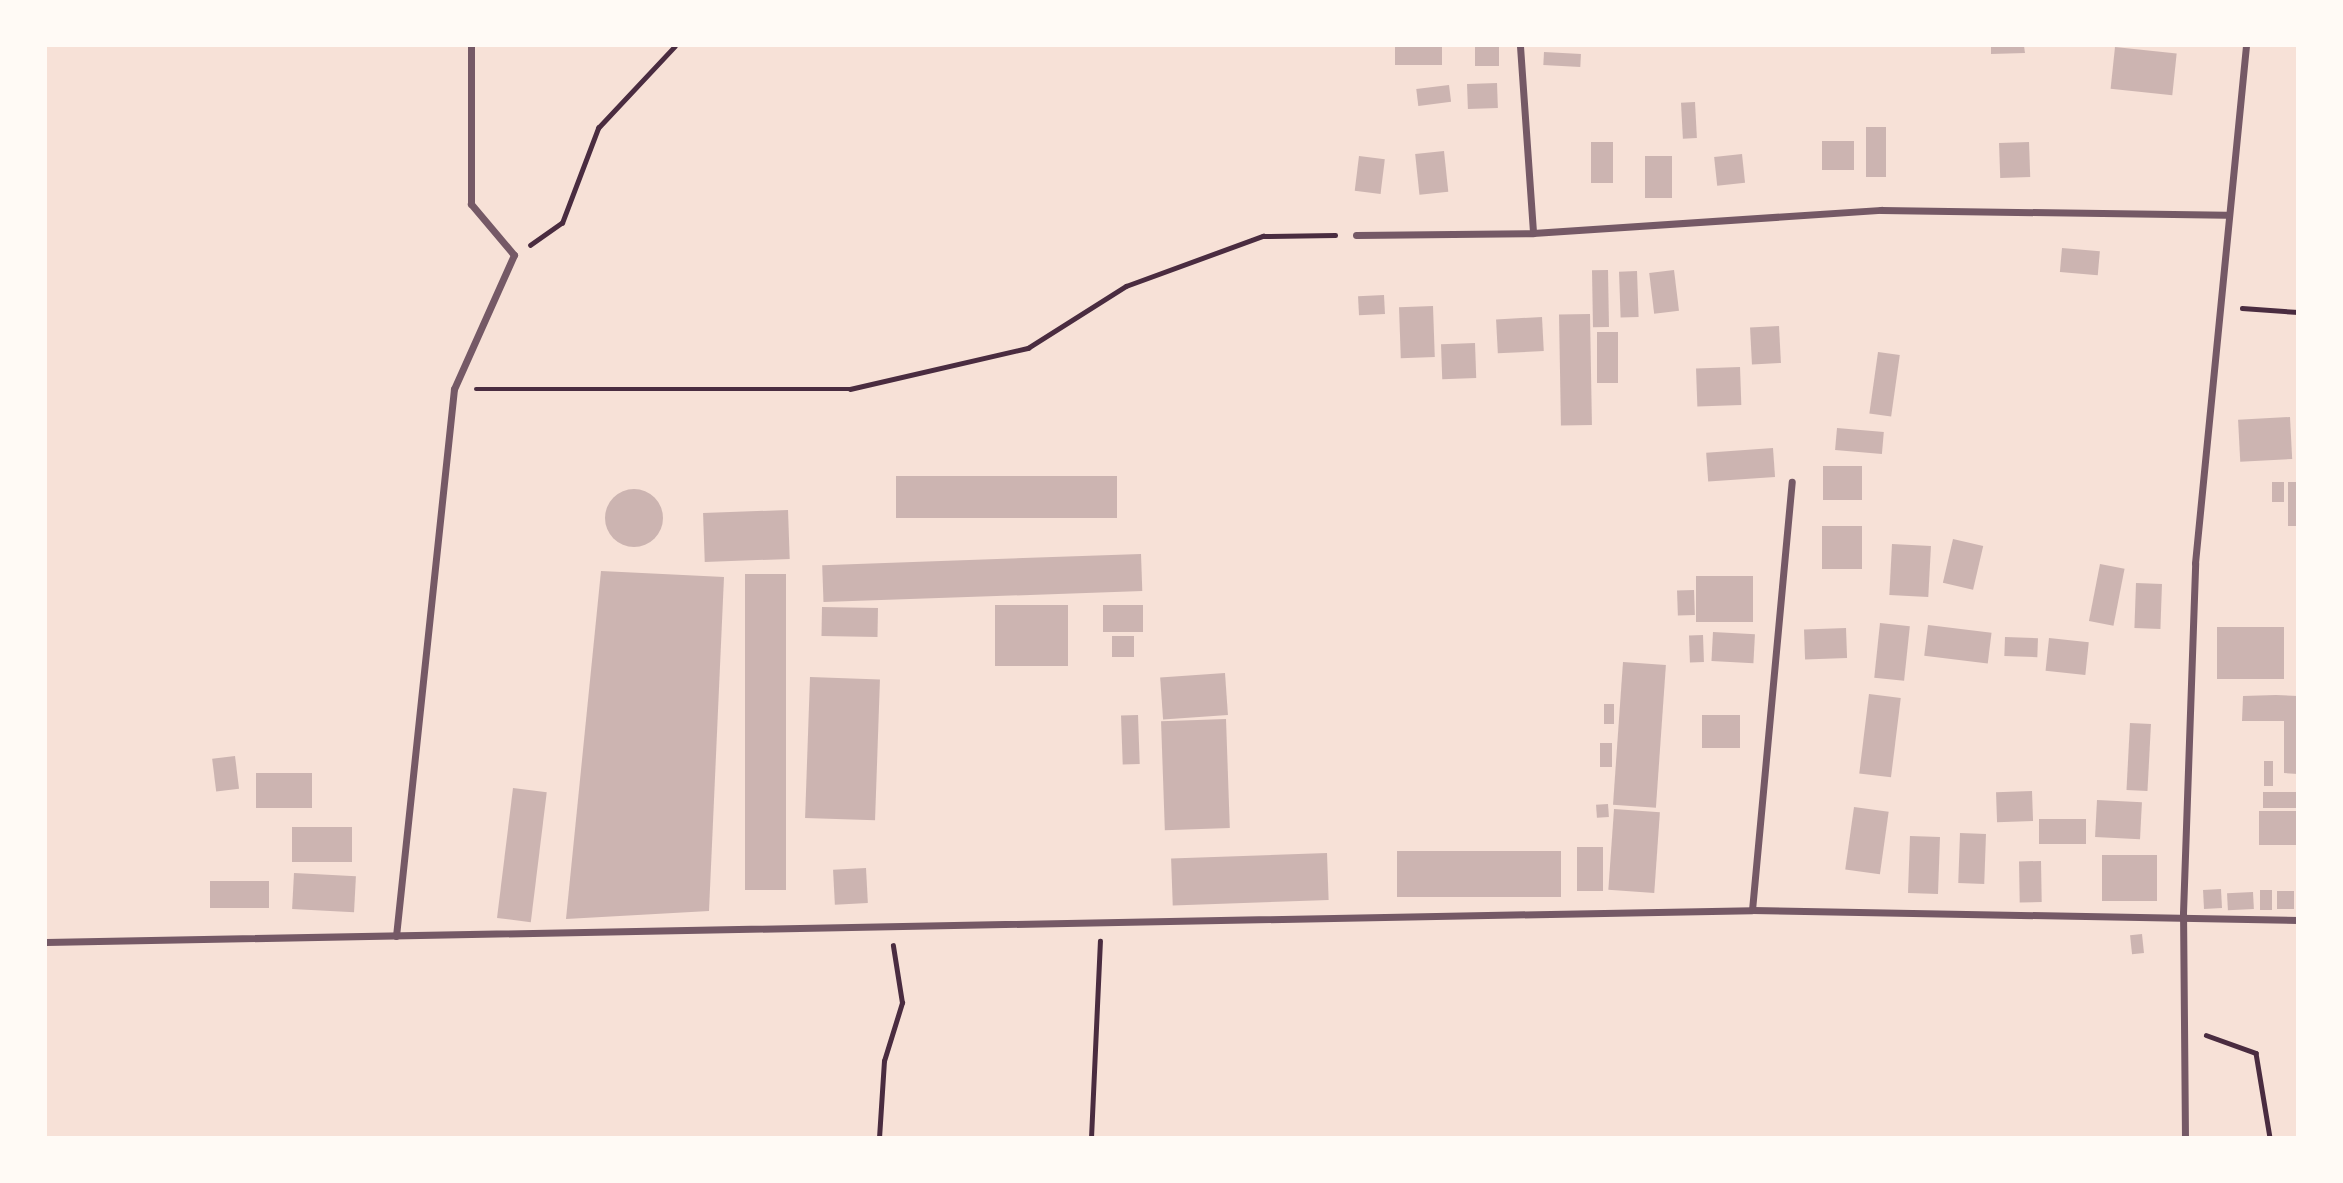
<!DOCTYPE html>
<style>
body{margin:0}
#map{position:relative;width:2343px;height:1183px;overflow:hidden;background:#f7e1d7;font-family:"Varela Round",sans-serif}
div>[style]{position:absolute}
.building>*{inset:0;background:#ccb4b1;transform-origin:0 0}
.round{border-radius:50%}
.path>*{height:4.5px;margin:-2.25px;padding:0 2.25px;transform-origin:2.25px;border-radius:2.25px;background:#4a2c40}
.minor>*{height:7px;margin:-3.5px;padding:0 3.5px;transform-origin:3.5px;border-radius:3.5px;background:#755966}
span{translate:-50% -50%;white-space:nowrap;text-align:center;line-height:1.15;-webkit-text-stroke:7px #fffaf5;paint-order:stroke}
.frame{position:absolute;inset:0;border:47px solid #fffaf5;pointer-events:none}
</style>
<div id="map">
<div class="building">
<i style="left:1395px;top:46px;width:47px;height:19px"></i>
<i style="left:1475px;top:46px;width:24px;height:20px"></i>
<i style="clip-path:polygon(1991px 46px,2024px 46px,2025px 53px,1991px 54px)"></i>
<i style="left:2115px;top:47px;width:62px;height:42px;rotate:6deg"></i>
<i style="left:1544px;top:52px;width:37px;height:13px;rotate:3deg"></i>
<i style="left:1497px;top:83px;width:25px;height:30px;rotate:88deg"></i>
<i style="left:1449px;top:85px;width:17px;height:33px;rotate:83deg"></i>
<i style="left:1695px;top:102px;width:36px;height:14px;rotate:87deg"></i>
<i style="left:1866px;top:127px;width:20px;height:50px"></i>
<i style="left:1822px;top:141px;width:32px;height:29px"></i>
<i style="left:1591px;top:142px;width:22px;height:41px"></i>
<i style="left:2029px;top:142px;width:35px;height:30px;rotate:88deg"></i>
<i style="left:1444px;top:151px;width:41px;height:29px;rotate:84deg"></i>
<i style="left:1742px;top:154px;width:29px;height:28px;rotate:84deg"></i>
<i style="left:1359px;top:156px;width:26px;height:35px;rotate:7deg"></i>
<i style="left:1645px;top:156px;width:27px;height:42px"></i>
<i style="left:2062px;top:248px;width:38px;height:24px;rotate:5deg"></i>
<i style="left:1608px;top:270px;width:57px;height:16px;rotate:89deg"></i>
<i style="left:1674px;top:270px;width:41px;height:25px;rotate:83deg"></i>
<i style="left:1637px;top:271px;width:46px;height:18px;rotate:88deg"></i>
<i style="left:1384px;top:295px;width:19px;height:26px;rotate:87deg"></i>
<i style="left:1433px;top:306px;width:51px;height:34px;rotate:88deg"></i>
<i style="left:1590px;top:314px;width:111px;height:31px;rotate:89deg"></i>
<i style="left:1542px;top:317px;width:34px;height:46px;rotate:87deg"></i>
<i style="left:1779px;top:326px;width:37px;height:29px;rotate:87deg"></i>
<i style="left:1597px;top:332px;width:21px;height:51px"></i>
<i style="left:1475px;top:343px;width:35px;height:34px;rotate:88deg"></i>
<i style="left:1878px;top:352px;width:22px;height:62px;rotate:8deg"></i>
<i style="left:1740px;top:367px;width:38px;height:44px;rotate:88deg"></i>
<i style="left:2290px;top:417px;width:42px;height:52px;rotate:87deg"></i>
<i style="left:1837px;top:428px;width:47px;height:22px;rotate:5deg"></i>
<i style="left:1773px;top:448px;width:29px;height:67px;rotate:86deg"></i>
<i style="left:1823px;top:466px;width:39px;height:34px"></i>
<i style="left:1117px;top:476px;width:42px;height:221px;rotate:90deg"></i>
<i style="left:2272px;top:482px;width:12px;height:20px"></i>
<i style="left:2288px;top:482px;width:10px;height:44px"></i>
<i class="round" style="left:605px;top:489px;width:58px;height:58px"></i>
<i style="left:788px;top:510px;width:49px;height:85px;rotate:88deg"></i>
<i style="left:1822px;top:526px;width:40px;height:43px"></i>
<i style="left:1953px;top:539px;width:31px;height:45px;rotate:13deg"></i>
<i style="left:1892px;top:544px;width:39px;height:51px;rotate:3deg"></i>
<i style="left:1141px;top:554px;width:37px;height:319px;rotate:88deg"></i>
<i style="left:2100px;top:564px;width:25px;height:58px;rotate:11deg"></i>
<i style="clip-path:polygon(601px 571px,724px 577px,709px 911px,566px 919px)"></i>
<i style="left:745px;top:574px;width:41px;height:316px"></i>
<i style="left:1696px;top:576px;width:57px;height:46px"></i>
<i style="left:2136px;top:583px;width:26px;height:45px;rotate:2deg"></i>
<i style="left:1694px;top:590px;width:25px;height:17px;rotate:88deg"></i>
<i style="left:995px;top:605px;width:73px;height:61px"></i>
<i style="left:1103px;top:605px;width:40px;height:27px"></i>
<i style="left:822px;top:607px;width:56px;height:29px;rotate:1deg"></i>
<i style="left:1880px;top:623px;width:30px;height:55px;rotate:6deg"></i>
<i style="left:1928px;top:625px;width:64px;height:31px;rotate:7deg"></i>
<i style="left:2284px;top:627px;width:52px;height:67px;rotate:90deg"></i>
<i style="left:1846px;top:628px;width:30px;height:42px;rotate:88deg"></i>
<i style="left:1713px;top:632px;width:42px;height:29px;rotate:3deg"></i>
<i style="left:1703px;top:635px;width:27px;height:14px;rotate:88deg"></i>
<i style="left:1112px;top:636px;width:22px;height:21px"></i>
<i style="left:2005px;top:637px;width:33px;height:19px;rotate:2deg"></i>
<i style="left:2049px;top:638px;width:40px;height:33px;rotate:6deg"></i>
<i style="left:1623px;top:662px;width:43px;height:143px;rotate:4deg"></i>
<i style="left:1225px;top:673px;width:42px;height:65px;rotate:86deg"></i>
<i style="left:810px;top:677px;width:70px;height:141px;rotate:2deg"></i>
<i style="left:1869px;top:694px;width:32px;height:80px;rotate:7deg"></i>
<i style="clip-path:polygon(2276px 695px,2298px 696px,2298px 774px,2284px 773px,2284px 721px,2242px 721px,2243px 696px)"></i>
<i style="left:1604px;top:704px;width:10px;height:20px"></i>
<i style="left:1138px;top:715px;width:49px;height:17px;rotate:88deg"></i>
<i style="left:1702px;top:715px;width:38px;height:33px"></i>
<i style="left:1226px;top:719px;width:109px;height:65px;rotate:88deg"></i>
<i style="left:2130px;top:723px;width:21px;height:67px;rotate:3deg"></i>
<i style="left:1600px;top:743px;width:12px;height:24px"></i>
<i style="left:235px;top:756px;width:33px;height:23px;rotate:83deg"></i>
<i style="left:2264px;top:761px;width:9px;height:25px"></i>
<i style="left:312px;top:773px;width:35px;height:56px;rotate:90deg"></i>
<i style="left:513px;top:788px;width:34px;height:131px;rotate:7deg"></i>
<i style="left:2032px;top:791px;width:30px;height:36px;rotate:88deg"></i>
<i style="left:2298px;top:792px;width:16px;height:35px;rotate:90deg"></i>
<i style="left:2097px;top:800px;width:45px;height:37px;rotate:3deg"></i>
<i style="left:1608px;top:804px;width:13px;height:12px;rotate:86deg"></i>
<i style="left:1854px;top:807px;width:35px;height:63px;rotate:8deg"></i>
<i style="left:1614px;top:809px;width:46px;height:81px;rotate:4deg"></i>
<i style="left:2259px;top:811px;width:39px;height:34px"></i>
<i style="left:2086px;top:819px;width:25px;height:47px;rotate:90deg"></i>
<i style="left:292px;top:827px;width:60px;height:35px"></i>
<i style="left:1960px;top:833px;width:26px;height:50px;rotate:2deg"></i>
<i style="left:1910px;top:836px;width:30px;height:57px;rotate:2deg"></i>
<i style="left:1577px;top:847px;width:26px;height:44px"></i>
<i style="left:1561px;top:851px;width:46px;height:164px;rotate:90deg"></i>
<i style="left:1327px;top:853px;width:47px;height:156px;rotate:88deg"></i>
<i style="left:2102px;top:855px;width:55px;height:46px"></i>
<i style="left:2041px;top:861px;width:41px;height:22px;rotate:89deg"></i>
<i style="left:866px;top:868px;width:35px;height:33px;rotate:87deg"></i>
<i style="left:294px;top:873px;width:62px;height:36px;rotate:3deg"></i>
<i style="left:210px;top:881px;width:59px;height:27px"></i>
<i style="left:2221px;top:889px;width:19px;height:18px;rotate:87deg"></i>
<i style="left:2260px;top:890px;width:12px;height:20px"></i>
<i style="left:2294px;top:891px;width:18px;height:17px;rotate:90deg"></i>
<i style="left:2253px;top:892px;width:17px;height:26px;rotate:87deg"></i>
<i style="left:2142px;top:934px;width:19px;height:12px;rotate:84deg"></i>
</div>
<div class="path">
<i style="left:530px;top:245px;width:39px;rotate:-35deg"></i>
<i style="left:562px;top:223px;width:102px;rotate:-69.2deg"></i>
<i style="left:598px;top:128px;width:112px;rotate:-46.8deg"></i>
<i style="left:2242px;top:308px;width:56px;rotate:4.1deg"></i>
<i style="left:476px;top:389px;width:374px"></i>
<i style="left:850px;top:389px;width:183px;rotate:-13deg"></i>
<i style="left:1028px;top:348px;width:116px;rotate:-32.3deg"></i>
<i style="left:1126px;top:286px;width:146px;rotate:-20.1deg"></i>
<i style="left:1263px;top:236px;width:72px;rotate:-0.8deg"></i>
<i style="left:2206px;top:1035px;width:53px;rotate:19.8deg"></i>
<i style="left:2256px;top:1053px;width:86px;rotate:80.6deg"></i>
<i style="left:879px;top:1138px;width:77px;rotate:-86.3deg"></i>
<i style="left:884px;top:1061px;width:61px;rotate:-72.8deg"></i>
<i style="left:902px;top:1003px;width:58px;rotate:-99deg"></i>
<i style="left:1091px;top:1138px;width:197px;rotate:-87.4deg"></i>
</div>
<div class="minor">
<i style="left:1520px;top:46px;width:187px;rotate:86deg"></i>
<i style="left:1356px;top:235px;width:177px;rotate:-0.6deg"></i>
<i style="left:1533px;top:233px;width:349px;rotate:-3.8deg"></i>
<i style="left:1881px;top:210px;width:345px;rotate:0.8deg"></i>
<i style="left:1752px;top:910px;width:430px;rotate:-84.7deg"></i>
<i style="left:396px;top:936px;width:550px;rotate:-83.95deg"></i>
<i style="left:454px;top:389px;width:147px;rotate:-65.9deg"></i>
<i style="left:514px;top:255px;width:67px;rotate:-130.1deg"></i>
<i style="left:471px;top:204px;width:158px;rotate:-90deg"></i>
<i style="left:46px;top:942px;width:1706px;rotate:-1.07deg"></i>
<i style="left:1752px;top:910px;width:546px;rotate:1.05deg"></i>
<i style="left:2185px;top:1138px;width:225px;rotate:-90.5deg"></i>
<i style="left:2183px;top:913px;width:350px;rotate:-88deg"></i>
<i style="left:2195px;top:563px;width:520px;rotate:-84.37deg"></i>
</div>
<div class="frame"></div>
</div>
